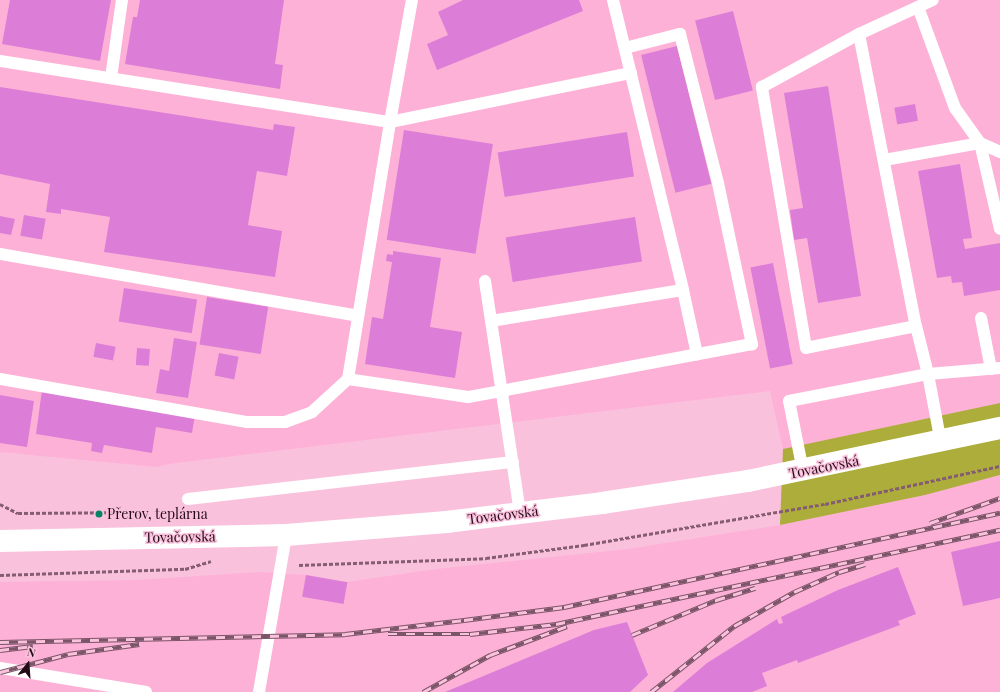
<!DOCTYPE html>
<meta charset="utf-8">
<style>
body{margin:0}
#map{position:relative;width:1000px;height:692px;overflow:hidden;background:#fac1dc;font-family:"Playfair Display",serif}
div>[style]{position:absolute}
.built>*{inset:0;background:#feb1d6}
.green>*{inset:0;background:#adad3c}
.building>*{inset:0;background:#dc7ed8;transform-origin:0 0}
.path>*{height:2.5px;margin-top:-1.25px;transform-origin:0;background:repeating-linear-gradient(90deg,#845d70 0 4px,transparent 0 6px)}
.service>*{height:12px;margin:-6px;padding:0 6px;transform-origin:6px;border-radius:6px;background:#fff}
.secondary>*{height:22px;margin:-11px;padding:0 11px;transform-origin:11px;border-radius:11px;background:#fff}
.rail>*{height:4.5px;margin-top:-2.25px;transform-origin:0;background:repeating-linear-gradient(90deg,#fac1dc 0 9px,#7a5568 0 18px);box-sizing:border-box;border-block:1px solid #7a5568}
.dots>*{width:11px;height:11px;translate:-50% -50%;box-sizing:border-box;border:2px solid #fac1dc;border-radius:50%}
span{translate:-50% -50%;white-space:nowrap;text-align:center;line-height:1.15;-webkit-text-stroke:3px #fac1dc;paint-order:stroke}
.street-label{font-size:14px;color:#220a17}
.poi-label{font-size:14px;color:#220a17}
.left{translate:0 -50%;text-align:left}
.north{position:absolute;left:8px;top:644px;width:40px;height:40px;-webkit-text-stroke:3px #fac1dc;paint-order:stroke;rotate:17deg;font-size:11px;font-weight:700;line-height:16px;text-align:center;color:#220a17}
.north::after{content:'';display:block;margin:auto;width:14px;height:18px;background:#220a17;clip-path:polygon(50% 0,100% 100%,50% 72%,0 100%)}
</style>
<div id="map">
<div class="built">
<i style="clip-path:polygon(0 0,1000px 0,1000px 403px,783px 449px,770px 391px,168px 464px,157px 467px,0 452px)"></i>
<i style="clip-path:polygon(1000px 475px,1000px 692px,0 692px,0 582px,136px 580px,261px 572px,306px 575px,347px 582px,436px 569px,628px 549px,780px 525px,925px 495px)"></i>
</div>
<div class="green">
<i style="clip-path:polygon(1000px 403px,1000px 475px,925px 495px,780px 525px,783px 449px)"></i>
</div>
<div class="building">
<i style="clip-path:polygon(10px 0,111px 0,100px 61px,2px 44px)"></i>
<i style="clip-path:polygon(140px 0,284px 0,275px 64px,283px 65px,280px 89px,125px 64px,133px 17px,137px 17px)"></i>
<i style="clip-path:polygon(463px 0,579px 0,583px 11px,437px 70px,427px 44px,448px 35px,438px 12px)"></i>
<i style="left:733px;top:11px;width:82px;height:39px;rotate:76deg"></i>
<i style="left:677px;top:46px;width:142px;height:37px;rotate:76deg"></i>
<i style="clip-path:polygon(828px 86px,861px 296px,818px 303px,807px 238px,794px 240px,790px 210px,803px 208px,784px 93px)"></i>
<i style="clip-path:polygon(0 87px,273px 130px,274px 124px,295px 127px,287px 176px,257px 171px,248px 225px,282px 231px,275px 277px,104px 252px,110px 217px,61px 209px,61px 214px,46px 212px,50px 184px,0 174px)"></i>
<i style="left:915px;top:104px;width:17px;height:21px;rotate:80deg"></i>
<i style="left:404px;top:130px;width:90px;height:111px;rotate:9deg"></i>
<i style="left:627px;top:132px;width:45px;height:131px;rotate:81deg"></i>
<i style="clip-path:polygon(960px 164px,972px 238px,963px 239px,965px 249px,1000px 243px,1000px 290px,964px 296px,962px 282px,952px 283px,951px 276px,937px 278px,918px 171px)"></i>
<i style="left:24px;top:215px;width:22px;height:21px;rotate:10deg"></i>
<i style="clip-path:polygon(0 216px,15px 219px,11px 235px,0 233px)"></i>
<i style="left:635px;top:217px;width:45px;height:131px;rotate:81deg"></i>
<i style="clip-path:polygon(393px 251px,441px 258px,430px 327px,462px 332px,455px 378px,365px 364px,372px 317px,383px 319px,392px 262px,386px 261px,387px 254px,393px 255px)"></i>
<i style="left:773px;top:263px;width:103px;height:23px;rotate:79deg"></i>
<i style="left:124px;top:288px;width:74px;height:34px;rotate:9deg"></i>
<i style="left:207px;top:297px;width:62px;height:48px;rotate:9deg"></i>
<i style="clip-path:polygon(174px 338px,197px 342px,188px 398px,156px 393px,160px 369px,169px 371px)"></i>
<i style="left:96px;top:343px;width:20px;height:14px;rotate:11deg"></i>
<i style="left:137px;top:348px;width:13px;height:17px;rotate:4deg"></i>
<i style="left:219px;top:353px;width:20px;height:23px;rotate:11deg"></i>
<i style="clip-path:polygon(42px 390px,195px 415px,192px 433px,156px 427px,152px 453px,104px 445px,102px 453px,91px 451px,92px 443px,36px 434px)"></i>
<i style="clip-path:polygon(0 395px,34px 401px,27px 447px,0 443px)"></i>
<i style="clip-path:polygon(1000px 541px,1000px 598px,963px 606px,951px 552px)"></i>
<i style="clip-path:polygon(898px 567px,916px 614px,898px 621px,900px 625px,798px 663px,797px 660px,762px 673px,767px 686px,752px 692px,673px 692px,707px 663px,777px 619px,779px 624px,783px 623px,781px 617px,838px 590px)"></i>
<i style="left:306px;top:575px;width:42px;height:22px;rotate:10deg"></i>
<i style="clip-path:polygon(627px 622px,648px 675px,630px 692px,445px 692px,594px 630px)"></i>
</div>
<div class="path">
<i style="left:0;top:504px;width:20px;rotate:27deg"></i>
<i style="left:18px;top:513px;width:132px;rotate:-0.4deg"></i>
<i style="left:299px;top:565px;width:187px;rotate:-2.1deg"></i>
<i style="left:486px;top:558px;width:99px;rotate:-7.6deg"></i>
<i style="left:584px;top:545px;width:244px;rotate:-9.7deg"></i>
<i style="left:825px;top:504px;width:179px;rotate:-12.3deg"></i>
<i style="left:0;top:575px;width:185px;rotate:-1.9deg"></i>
<i style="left:185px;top:569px;width:27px;rotate:-17deg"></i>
</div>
<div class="service">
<i style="left:613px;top:0;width:298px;rotate:76.4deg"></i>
<i style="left:918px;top:7px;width:108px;rotate:69.9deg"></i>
<i style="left:955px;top:108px;width:43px;rotate:54.5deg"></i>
<i style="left:980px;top:143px;width:88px;rotate:76.9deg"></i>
<i style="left:859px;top:34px;width:81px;rotate:-24.7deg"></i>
<i style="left:625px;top:48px;width:57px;rotate:-14.3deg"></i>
<i style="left:680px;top:34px;width:154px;rotate:75.7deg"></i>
<i style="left:718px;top:183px;width:165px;rotate:78.1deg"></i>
<i style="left:752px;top:344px;width:289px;rotate:169.4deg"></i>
<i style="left:468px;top:397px;width:121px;rotate:-171.5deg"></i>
<i style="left:348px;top:379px;width:260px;rotate:-80.7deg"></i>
<i style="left:390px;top:122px;width:246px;rotate:-11.5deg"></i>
<i style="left:0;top:61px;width:395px;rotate:8.9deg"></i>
<i style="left:390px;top:122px;width:124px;rotate:-79.8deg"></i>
<i style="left:111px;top:78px;width:79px;rotate:-82deg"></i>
<i style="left:884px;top:160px;width:97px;rotate:-10deg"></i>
<i style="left:980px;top:143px;width:22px;rotate:24deg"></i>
<i style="left:0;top:254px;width:363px;rotate:9.8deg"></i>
<i style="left:485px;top:281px;width:235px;rotate:81.4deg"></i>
<i style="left:981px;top:318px;width:52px;rotate:78.9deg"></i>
<i style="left:491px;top:321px;width:194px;rotate:-9.2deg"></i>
<i style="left:683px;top:290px;width:66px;rotate:77.7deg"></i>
<i style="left:0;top:379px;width:251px;rotate:9.9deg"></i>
<i style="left:247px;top:422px;width:38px"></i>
<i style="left:285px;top:422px;width:29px;rotate:-20deg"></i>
<i style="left:312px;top:412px;width:49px;rotate:-42.5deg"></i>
<i style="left:941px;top:443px;width:70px;rotate:-100.7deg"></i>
<i style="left:928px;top:374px;width:72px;rotate:-4.8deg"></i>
<i style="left:803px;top:471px;width:71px;rotate:-101.3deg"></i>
<i style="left:789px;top:401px;width:142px;rotate:-11deg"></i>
<i style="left:928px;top:374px;width:49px;rotate:-104deg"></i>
<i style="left:916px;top:326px;width:112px;rotate:168.7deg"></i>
<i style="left:806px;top:348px;width:265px;rotate:-99.6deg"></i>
<i style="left:762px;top:87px;width:111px;rotate:-28.7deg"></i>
<i style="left:859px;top:34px;width:298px;rotate:79deg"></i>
<i style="left:188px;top:499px;width:327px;rotate:-6.5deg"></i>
<i style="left:0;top:668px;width:148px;rotate:9.3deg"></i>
<i style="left:259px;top:692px;width:159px;rotate:-80.2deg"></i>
</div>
<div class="secondary">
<i style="left:0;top:541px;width:286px;rotate:-1.2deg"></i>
<i style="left:286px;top:535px;width:161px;rotate:-4.6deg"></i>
<i style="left:446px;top:522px;width:157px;rotate:-6.9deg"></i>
<i style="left:602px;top:503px;width:148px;rotate:-8.6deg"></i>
<i style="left:748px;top:481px;width:258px;rotate:-11.9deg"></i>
</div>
<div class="rail">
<i style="left:930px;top:523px;width:74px;rotate:-19.7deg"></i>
<i style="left:388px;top:634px;width:82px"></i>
<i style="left:470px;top:634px;width:87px;rotate:-6.6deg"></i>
<i style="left:556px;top:624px;width:454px;rotate:-12deg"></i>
<i style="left:632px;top:635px;width:91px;rotate:-22.6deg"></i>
<i style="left:716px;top:600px;width:41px;rotate:-17.1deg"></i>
<i style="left:0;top:642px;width:345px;rotate:-1.3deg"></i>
<i style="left:345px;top:634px;width:120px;rotate:-6.7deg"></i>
<i style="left:464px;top:620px;width:101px;rotate:-7.4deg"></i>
<i style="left:564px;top:607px;width:446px;rotate:-12.2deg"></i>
<i style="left:0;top:650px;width:33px;rotate:-7deg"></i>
<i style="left:0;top:672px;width:70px;rotate:-14.8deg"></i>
<i style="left:68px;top:654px;width:72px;rotate:-8deg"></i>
<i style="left:423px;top:692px;width:77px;rotate:-28.9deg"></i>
<i style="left:490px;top:655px;width:82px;rotate:-20.6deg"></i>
<i style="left:651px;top:692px;width:106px;rotate:-38.5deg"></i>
<i style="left:734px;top:626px;width:69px;rotate:-29.5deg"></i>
<i style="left:794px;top:592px;width:49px;rotate:-24deg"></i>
<i style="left:839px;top:572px;width:27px;rotate:-17deg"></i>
</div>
<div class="dots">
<i style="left:99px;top:514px;background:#028364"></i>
</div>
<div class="street-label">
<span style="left:824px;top:467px;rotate:-11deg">Tovačovská</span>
<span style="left:503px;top:515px;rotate:-7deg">Tovačovská</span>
<span style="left:180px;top:537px;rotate:-1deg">Tovačovská</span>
</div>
<div class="poi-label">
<span class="left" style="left:107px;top:514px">Přerov, teplárna</span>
</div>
<div class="north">N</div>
</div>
